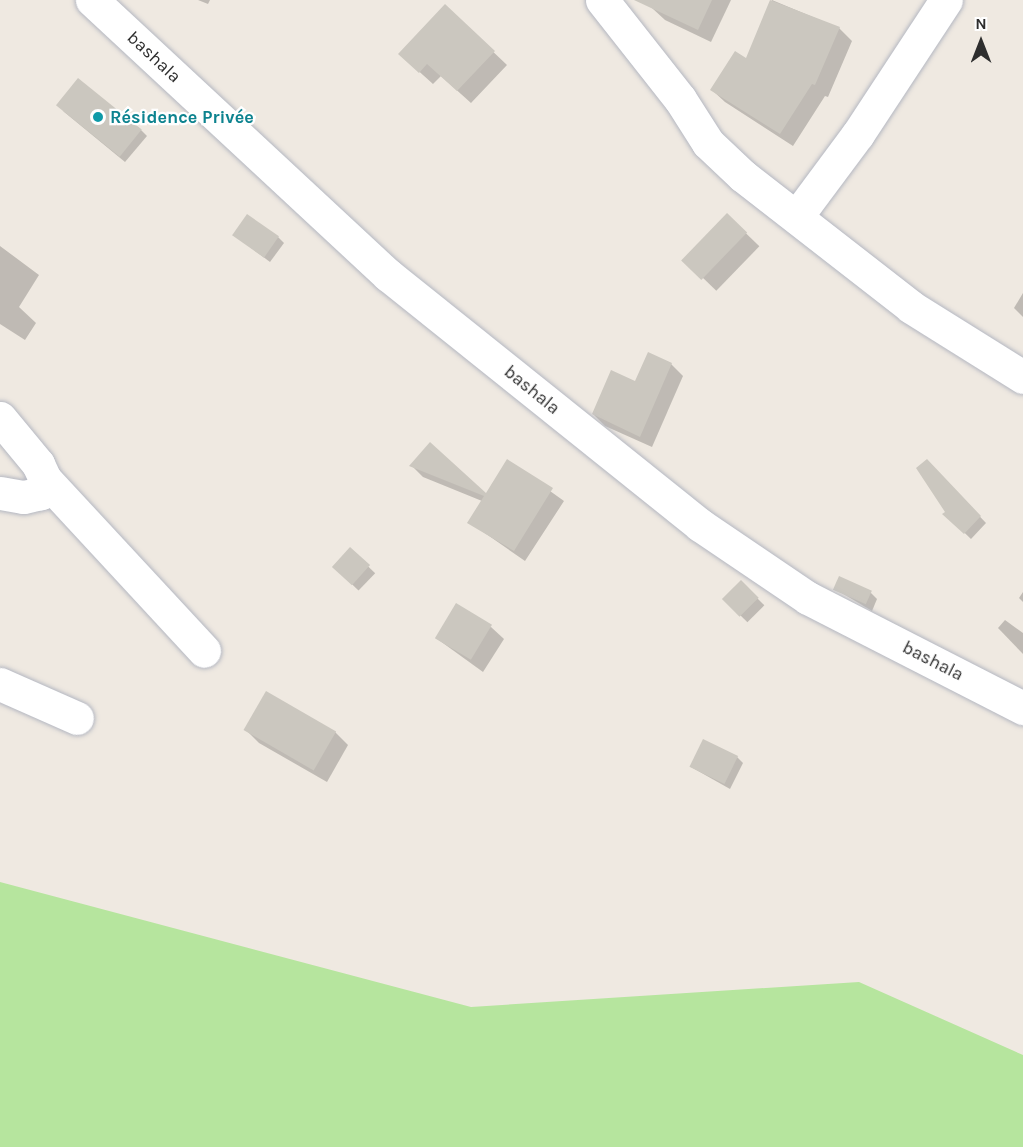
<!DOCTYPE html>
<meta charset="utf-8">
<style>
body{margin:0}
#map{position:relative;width:1023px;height:1147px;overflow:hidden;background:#efe9e1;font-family:Karla,sans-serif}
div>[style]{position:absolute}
.green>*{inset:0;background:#b6e59e}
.shadow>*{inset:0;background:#0003;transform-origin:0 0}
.building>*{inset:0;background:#cbc7bf;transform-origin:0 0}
.roads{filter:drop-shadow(0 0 2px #b4b7c1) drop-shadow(0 0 2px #b4b7c1)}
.minor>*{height:33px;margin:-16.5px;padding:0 16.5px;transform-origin:16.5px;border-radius:16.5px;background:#fff}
.dots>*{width:16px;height:16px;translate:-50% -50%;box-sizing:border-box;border:3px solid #fff;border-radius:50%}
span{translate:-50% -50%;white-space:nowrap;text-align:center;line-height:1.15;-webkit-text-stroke:4.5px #fff;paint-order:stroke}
.street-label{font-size:18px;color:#2e2e2e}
.culture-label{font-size:18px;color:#0d838f;font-weight:700}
.left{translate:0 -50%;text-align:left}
.north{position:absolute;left:951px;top:12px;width:60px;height:60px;-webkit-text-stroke:4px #fff;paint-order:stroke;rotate:0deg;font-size:16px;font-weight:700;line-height:24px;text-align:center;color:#2e2e2e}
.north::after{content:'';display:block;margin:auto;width:21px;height:27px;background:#2e2e2e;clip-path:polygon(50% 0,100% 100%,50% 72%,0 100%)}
</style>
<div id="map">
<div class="green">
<i style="clip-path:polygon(0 882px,471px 1007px,859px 982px,1023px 1055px,1023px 1147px,0 1147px)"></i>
</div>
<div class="shadow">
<i style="clip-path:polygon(198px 0,210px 0,208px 4px)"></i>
<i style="clip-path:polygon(656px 0,731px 0,711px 42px,665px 20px,652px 8px)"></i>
<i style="clip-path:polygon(772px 0,839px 28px,852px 41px,828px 97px,825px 96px,793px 146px,725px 102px,712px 90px,746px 60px)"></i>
<i style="clip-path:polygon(445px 6px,507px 65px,471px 103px,441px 76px,433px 84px,413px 66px)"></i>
<i style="clip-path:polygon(63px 111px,141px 130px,147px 136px,125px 162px)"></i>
<i style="left:727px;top:215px;width:45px;height:62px;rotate:44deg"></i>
<i style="clip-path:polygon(234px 235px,278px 237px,284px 243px,270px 262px)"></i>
<i style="clip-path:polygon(0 246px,39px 275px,19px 307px,36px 323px,25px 340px,0 324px)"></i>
<i style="clip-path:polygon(1023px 293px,1023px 317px,1014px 308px)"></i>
<i style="clip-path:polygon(671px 364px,683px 376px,652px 447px,605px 426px,593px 414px,636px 382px)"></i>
<i style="clip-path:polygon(508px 461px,564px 501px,525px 561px,469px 522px,482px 501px,423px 477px,412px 466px,486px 495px)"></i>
<i style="clip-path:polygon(927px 461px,986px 523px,971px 539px,945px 514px,947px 512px)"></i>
<i style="left:350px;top:549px;width:35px;height:24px;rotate:44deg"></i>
<i style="left:741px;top:582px;width:33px;height:24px;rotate:45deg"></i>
<i style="clip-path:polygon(835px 589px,871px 593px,877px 599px,872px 611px)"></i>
<i style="clip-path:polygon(1023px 592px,1023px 602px,1019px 598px)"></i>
<i style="clip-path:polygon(1005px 620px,1023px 633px,1023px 654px,998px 628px)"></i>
<i style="clip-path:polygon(491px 627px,504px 639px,483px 672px,436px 638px)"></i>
<i style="clip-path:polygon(246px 730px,335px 732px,348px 745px,327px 782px,259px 743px)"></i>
<i style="clip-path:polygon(737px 757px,743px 763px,730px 789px,691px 767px)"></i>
</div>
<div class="building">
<i style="clip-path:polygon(634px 0,712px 0,698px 30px)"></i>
<i style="clip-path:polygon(770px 0,840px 27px,815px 85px,812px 84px,780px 134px,710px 90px,735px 51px,746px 58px)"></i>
<i style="clip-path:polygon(445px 4px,495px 51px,457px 91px,427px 64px,419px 73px,398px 54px)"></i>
<i style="left:78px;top:78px;width:82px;height:35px;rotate:39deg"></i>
<i style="left:727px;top:213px;width:28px;height:66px;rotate:44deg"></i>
<i style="left:247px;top:214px;width:39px;height:26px;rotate:35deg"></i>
<i style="clip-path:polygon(648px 352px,672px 363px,640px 437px,592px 414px,611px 370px,635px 381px)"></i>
<i style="clip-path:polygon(430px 442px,486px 493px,507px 459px,553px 488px,514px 551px,467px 523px,484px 496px,409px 466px)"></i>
<i style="clip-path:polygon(927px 459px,981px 516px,964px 534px,942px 514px,945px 512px,916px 468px)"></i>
<i style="left:350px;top:547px;width:27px;height:27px;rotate:42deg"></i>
<i style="left:839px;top:576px;width:36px;height:15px;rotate:24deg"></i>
<i style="left:741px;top:580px;width:25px;height:27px;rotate:45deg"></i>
<i style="left:456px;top:603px;width:42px;height:41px;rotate:31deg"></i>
<i style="left:266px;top:691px;width:81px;height:45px;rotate:30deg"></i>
<i style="left:703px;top:739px;width:39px;height:31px;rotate:26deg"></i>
</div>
<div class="roads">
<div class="minor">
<i style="left:92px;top:0;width:404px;rotate:42.9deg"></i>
<i style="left:388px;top:275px;width:400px;rotate:38.7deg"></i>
<i style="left:700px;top:525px;width:130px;rotate:34.1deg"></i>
<i style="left:808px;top:598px;width:242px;rotate:27.1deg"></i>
<i style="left:602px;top:0;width:126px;rotate:51.8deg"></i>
<i style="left:680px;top:99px;width:52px;rotate:57.5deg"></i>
<i style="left:708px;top:143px;width:48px;rotate:43.3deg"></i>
<i style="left:743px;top:176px;width:213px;rotate:37.9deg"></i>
<i style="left:911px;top:307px;width:132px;rotate:32deg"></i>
<i style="left:797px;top:216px;width:102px;rotate:-53.4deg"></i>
<i style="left:858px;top:134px;width:160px;rotate:-56.7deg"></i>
<i style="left:0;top:418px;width:60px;rotate:50.4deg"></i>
<i style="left:38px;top:464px;width:17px;rotate:65deg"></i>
<i style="left:45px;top:479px;width:15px;rotate:106deg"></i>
<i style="left:41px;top:493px;width:18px;rotate:167deg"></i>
<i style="left:23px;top:497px;width:23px;rotate:-170deg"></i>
<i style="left:45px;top:479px;width:234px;rotate:47.2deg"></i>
<i style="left:0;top:684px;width:84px;rotate:23.8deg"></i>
</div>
</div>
<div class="dots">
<i style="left:98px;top:117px;background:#0f9aa8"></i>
</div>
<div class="street-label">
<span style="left:154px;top:57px;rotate:43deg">bashala</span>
<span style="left:532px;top:390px;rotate:39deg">bashala</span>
<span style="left:933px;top:661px;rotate:27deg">bashala</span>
</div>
<div class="culture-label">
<span class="left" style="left:110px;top:117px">Résidence Privée</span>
</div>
<div class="north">N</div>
</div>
